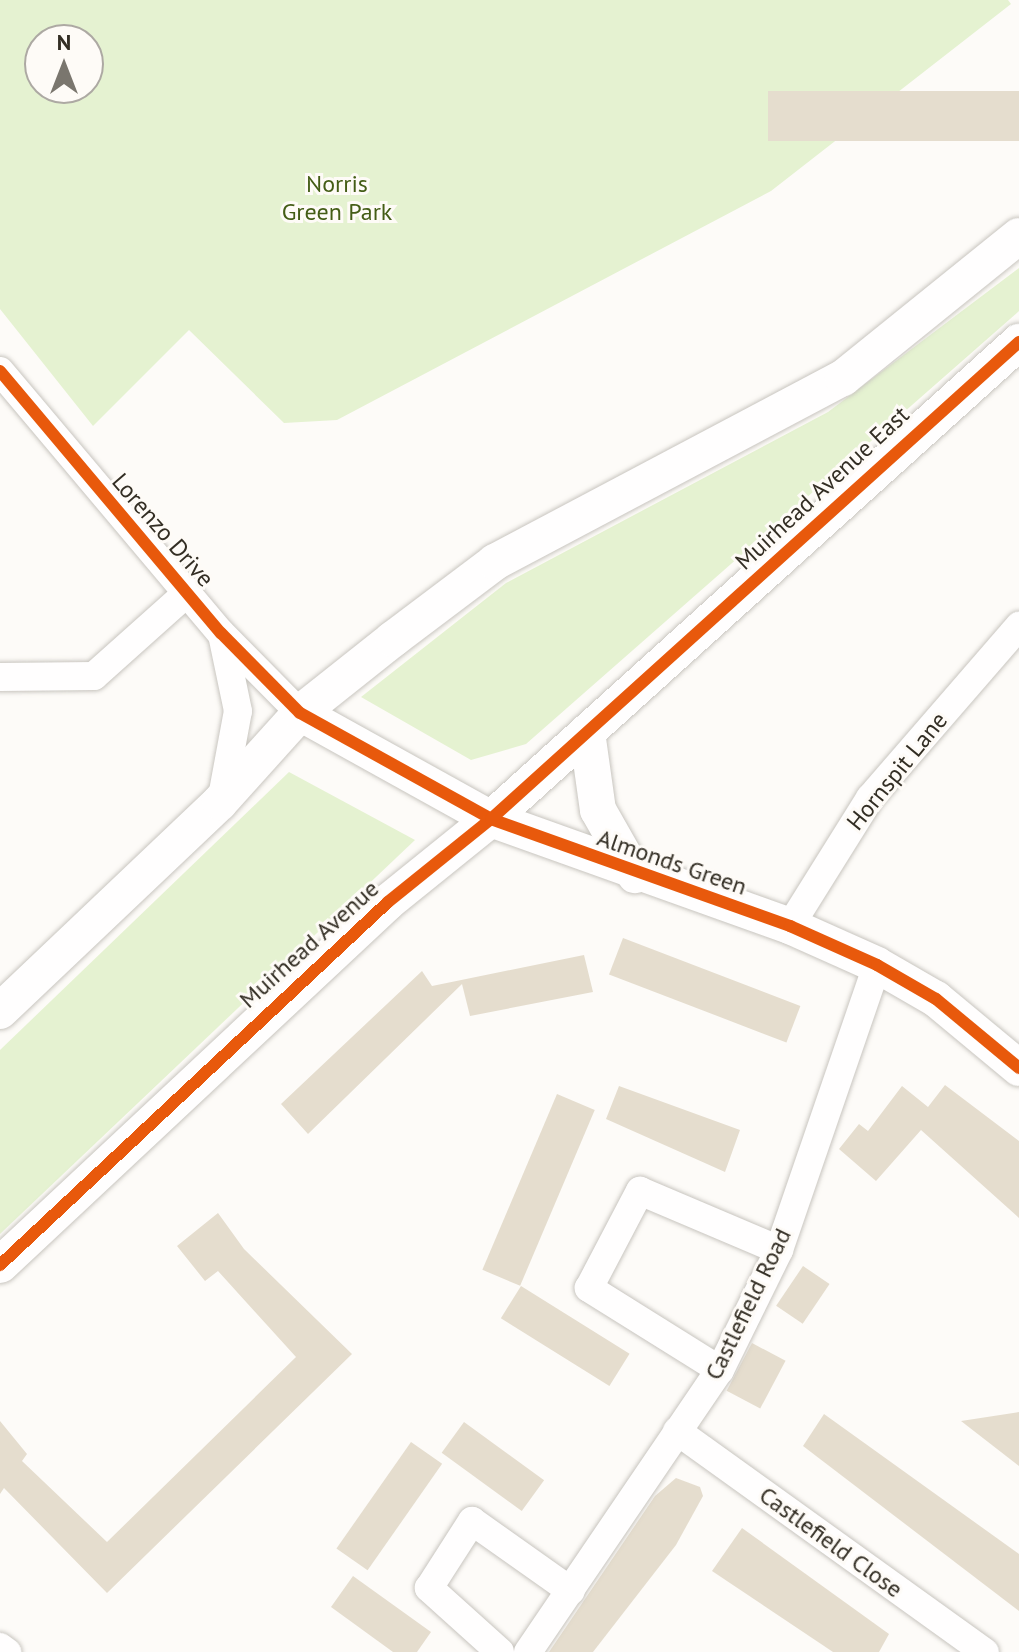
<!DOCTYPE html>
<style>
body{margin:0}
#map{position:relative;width:1019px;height:1652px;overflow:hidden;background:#fdfbf8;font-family:"PT Sans",sans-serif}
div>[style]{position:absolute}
.green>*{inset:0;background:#e5f2d1}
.building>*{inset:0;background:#e5ddce;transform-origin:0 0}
.roads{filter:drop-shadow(0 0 2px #c8c5bf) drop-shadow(0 0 2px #c8c5bf)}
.minor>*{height:28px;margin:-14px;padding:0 14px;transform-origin:14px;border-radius:14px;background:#fffefe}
.tertiary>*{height:36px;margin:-18px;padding:0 18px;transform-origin:18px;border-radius:18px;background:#fffefe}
.cycleway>*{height:12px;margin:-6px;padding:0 6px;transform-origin:6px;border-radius:6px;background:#e8590c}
span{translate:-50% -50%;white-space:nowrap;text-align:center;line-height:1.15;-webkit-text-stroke:6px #fefbf7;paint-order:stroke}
.park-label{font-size:24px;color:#445d16}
.street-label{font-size:24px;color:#332e24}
.north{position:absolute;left:24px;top:24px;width:80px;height:80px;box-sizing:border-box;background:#fefbf7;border:2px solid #ada9a3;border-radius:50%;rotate:0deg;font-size:22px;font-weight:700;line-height:32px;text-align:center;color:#332e24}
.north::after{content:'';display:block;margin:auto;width:28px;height:36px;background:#7a766e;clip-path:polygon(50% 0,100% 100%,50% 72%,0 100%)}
</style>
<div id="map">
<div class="green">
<i style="clip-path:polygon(evenodd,0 0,1008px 0,1011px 4px,771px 191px,337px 420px,284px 423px,189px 330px,93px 426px,0 309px,0 0,88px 40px,88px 88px,40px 88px,40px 40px,88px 40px)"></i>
<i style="clip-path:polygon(1019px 268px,1019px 311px,526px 744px,471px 760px,361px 697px,506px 583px,828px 412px)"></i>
<i style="clip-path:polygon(289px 772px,415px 840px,0 1234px,0 1050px)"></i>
</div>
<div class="building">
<i style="left:1019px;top:91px;width:50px;height:251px;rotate:90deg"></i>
<i style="left:623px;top:938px;width:190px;height:39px;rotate:21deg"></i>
<i style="clip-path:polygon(584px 955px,593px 992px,470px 1016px,462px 984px,308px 1134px,281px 1104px,422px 971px,432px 986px)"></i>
<i style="clip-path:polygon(945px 1085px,1019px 1141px,1019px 1218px,921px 1130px,876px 1181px,839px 1149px,859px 1124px,868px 1131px,902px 1086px,928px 1107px)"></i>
<i style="clip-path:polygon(619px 1086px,740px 1130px,725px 1172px,606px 1119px)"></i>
<i style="left:557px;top:1094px;width:41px;height:191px;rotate:23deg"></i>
<i style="clip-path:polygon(218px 1213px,244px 1249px,352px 1354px,107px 1593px,4px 1488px,0 1494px,0 1421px,27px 1454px,22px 1461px,107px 1542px,296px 1357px,218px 1271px,205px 1281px,177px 1246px)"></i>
<i style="left:803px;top:1266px;width:32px;height:48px;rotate:34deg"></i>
<i style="left:521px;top:1286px;width:128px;height:38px;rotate:32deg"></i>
<i style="left:752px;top:1343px;width:38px;height:54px;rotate:28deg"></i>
<i style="clip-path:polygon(1019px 1412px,1019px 1466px,961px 1421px)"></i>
<i style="clip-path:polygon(824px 1414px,1019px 1554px,1019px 1611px,803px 1446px)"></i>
<i style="left:464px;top:1422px;width:99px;height:38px;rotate:36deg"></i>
<i style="left:411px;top:1442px;width:38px;height:130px;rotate:35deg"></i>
<i style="clip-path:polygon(676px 1478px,700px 1487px,703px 1496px,676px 1545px,593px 1652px,549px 1652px,655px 1496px)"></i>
<i style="clip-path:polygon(742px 1528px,889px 1634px,879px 1652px,833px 1652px,712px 1571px)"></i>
<i style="clip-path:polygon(353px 1576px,431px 1632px,417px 1652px,393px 1652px,331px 1607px)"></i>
</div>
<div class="roads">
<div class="minor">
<i style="left:0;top:371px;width:343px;rotate:49.9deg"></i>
<i style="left:221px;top:633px;width:112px;rotate:45.4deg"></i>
<i style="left:0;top:677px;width:94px;rotate:-0.6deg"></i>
<i style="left:94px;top:676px;width:127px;rotate:-41.8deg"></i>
<i style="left:222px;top:797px;width:87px;rotate:-79.5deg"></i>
<i style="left:238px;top:711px;width:74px;rotate:-101.8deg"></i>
<i style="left:790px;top:926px;width:151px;rotate:-58deg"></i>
<i style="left:870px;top:798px;width:228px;rotate:-49.1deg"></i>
<i style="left:720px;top:1370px;width:155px;rotate:-148deg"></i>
<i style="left:589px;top:1288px;width:110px;rotate:-62.3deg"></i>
<i style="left:640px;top:1191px;width:151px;rotate:23deg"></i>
<i style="left:677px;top:1431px;width:379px;rotate:35.7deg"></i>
<i style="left:0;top:1647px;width:9px;rotate:36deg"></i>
<i style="left:500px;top:1652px;width:96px;rotate:-138deg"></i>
<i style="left:429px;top:1588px;width:80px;rotate:-57.3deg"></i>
<i style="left:472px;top:1521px;width:121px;rotate:35.3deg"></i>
<i style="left:528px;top:1652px;width:341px;rotate:-55.8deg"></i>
<i style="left:720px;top:1370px;width:134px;rotate:-63.8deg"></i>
<i style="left:779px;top:1250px;width:301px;rotate:-71deg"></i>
</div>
<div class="tertiary">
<i style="left:300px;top:713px;width:218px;rotate:29deg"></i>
<i style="left:491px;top:819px;width:318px;rotate:19.7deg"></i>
<i style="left:790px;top:926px;width:95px;rotate:24.1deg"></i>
<i style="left:877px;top:965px;width:68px;rotate:30deg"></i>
<i style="left:936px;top:999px;width:108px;rotate:39.7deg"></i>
<i style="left:587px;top:732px;width:79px;rotate:82deg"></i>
<i style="left:598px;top:810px;width:75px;rotate:60.4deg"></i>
<i style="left:0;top:1011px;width:303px;rotate:-43.5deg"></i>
<i style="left:220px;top:802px;width:120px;rotate:-48deg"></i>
<i style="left:300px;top:713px;width:119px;rotate:-38.5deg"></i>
<i style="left:393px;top:639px;width:128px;rotate:-37deg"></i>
<i style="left:495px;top:562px;width:394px;rotate:-27.9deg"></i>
<i style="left:843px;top:378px;width:226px;rotate:-38.9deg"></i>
<i style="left:0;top:1265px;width:531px;rotate:-43.09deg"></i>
<i style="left:388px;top:902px;width:132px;rotate:-38.9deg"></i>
<i style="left:491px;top:819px;width:712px;rotate:-42.09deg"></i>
</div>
</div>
<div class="cycleway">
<i style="left:0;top:371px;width:343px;rotate:49.9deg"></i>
<i style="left:221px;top:633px;width:112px;rotate:45.4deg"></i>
<i style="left:300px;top:713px;width:218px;rotate:29deg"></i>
<i style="left:491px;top:819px;width:318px;rotate:19.7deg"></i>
<i style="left:790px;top:926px;width:95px;rotate:24.1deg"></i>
<i style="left:877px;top:965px;width:68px;rotate:30deg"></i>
<i style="left:936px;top:999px;width:108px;rotate:39.7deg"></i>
<i style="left:0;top:1265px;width:531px;rotate:-43.09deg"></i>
<i style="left:388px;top:902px;width:132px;rotate:-38.9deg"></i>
<i style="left:491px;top:819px;width:712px;rotate:-42.09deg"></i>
</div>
<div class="park-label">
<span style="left:337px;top:198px">Norris<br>Green Park</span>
</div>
<div class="street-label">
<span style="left:822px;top:488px;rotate:-43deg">Muirhead Avenue East</span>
<span style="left:163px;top:530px;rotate:49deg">Lorenzo Drive</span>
<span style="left:897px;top:771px;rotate:-51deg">Hornspit Lane</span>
<span style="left:672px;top:862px;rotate:19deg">Almonds Green</span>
<span style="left:309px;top:944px;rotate:-42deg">Muirhead Avenue</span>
<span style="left:748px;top:1304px;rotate:-64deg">Castlefield Road</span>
<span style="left:831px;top:1542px;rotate:36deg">Castlefield Close</span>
</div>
<div class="north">N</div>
</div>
